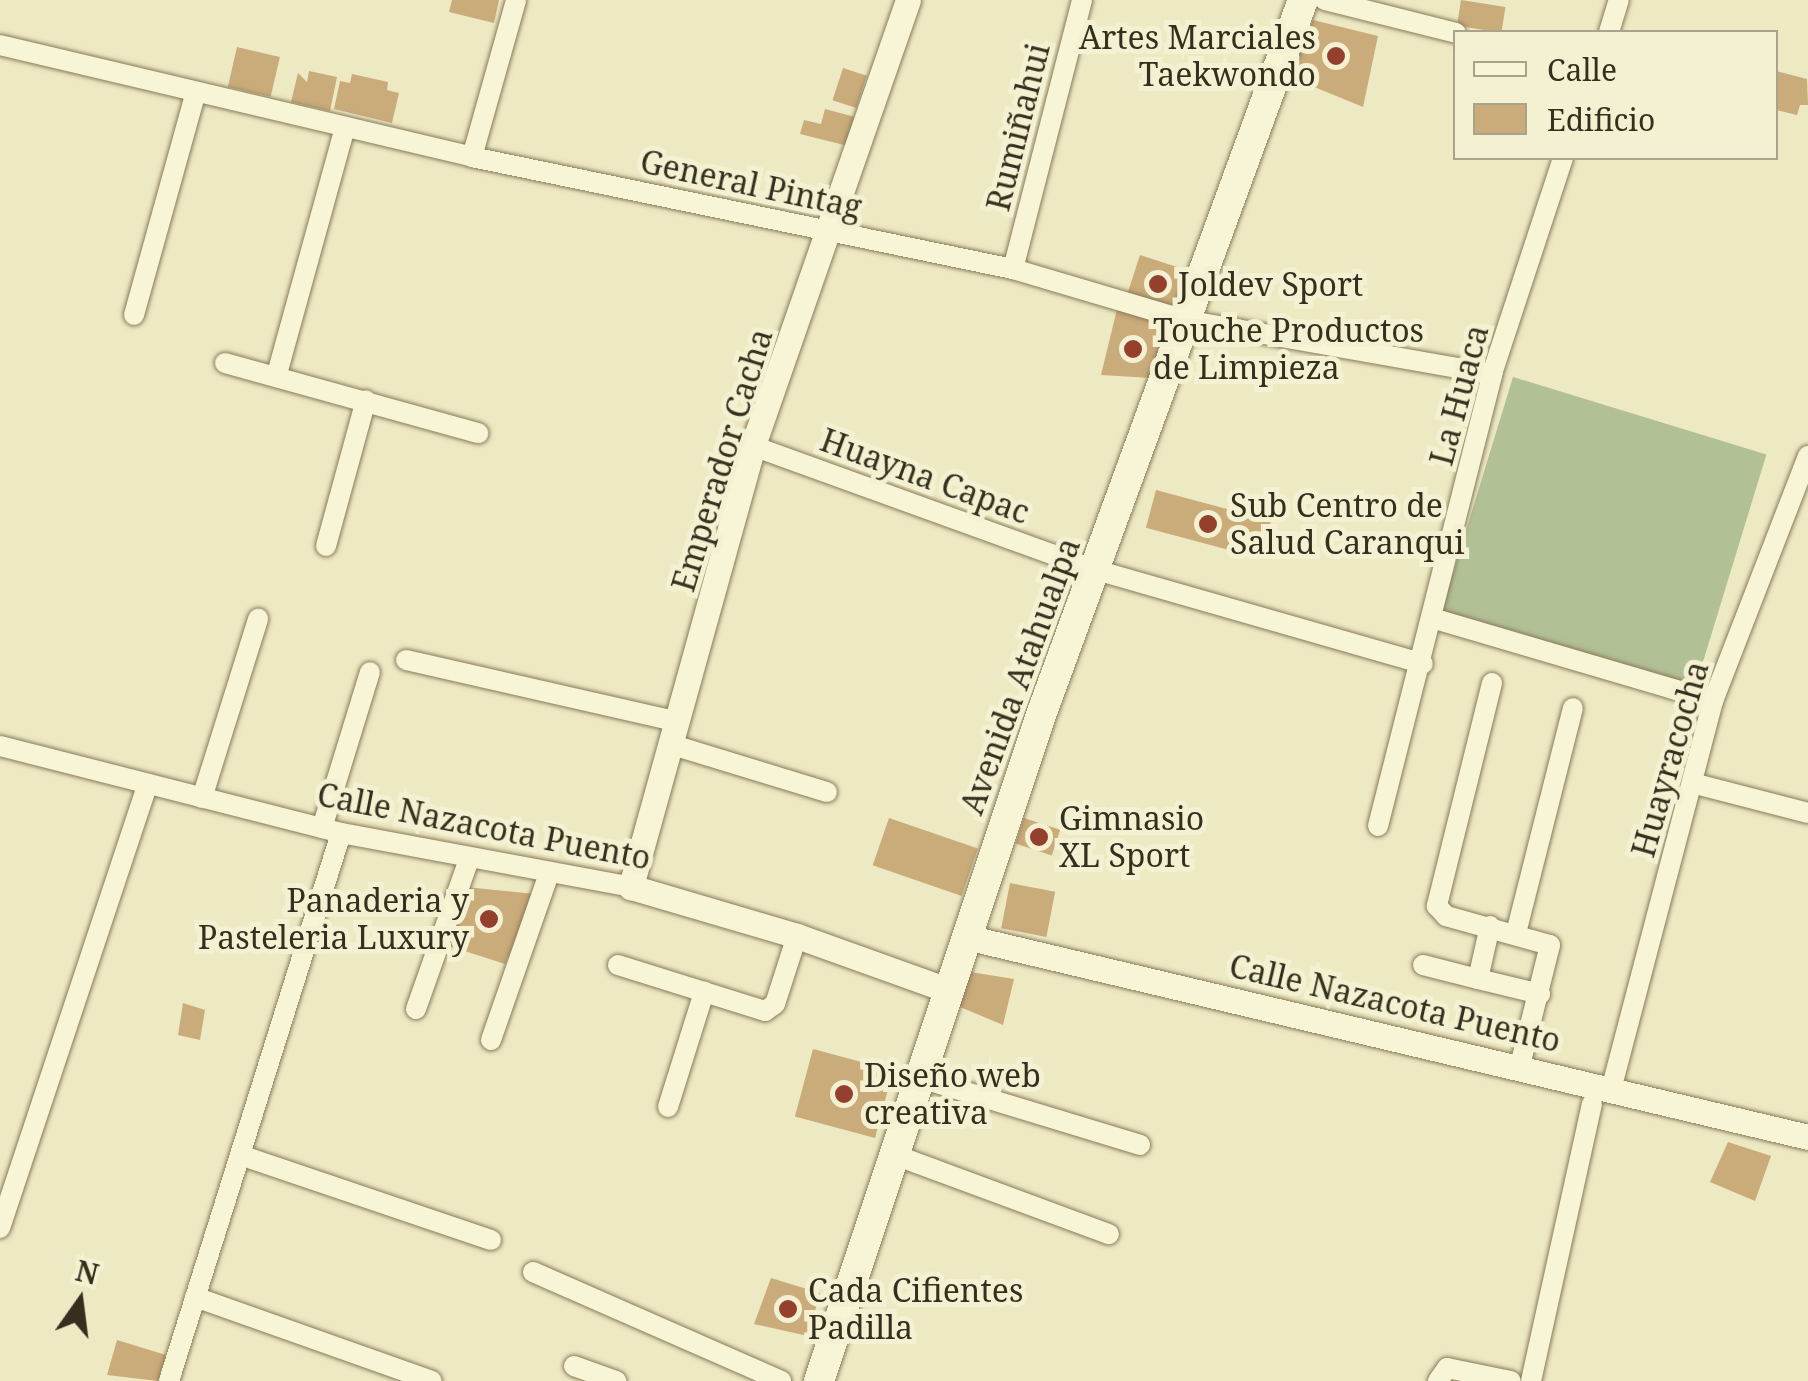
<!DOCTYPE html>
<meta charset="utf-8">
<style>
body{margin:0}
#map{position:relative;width:1808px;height:1381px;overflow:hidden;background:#ede9c3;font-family:"Noto Serif",serif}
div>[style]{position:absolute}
.cemetery>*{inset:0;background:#b2c096;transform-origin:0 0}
.building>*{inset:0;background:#caab7a;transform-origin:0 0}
.roads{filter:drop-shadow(0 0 2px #877b5a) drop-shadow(0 0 2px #877b5a)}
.minor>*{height:20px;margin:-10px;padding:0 10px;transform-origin:10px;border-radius:10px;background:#f8f4d6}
.tertiary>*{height:25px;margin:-12.5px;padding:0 12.5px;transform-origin:12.5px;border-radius:12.5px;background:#f8f4d6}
.secondary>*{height:30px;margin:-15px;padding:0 15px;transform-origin:15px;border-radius:15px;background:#f8f4d6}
.dots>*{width:28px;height:28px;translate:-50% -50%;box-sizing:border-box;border:5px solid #f4f1d2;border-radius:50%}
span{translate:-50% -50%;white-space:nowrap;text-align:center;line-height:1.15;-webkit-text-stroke:10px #f4f1d2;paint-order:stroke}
.poi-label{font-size:32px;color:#372f1e}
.right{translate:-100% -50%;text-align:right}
.left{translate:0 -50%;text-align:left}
.street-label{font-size:32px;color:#372f1e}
.legend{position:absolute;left:1453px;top:30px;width:325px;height:130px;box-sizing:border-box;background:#f4f1d2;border:2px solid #a8a38a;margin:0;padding:12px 18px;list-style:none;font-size:30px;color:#372f1e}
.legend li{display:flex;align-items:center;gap:20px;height:50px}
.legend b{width:50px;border:2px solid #a8a38a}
.north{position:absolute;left:30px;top:1251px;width:100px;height:100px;-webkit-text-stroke:8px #f4f1d2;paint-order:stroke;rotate:14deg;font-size:28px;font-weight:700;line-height:40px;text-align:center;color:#372f1e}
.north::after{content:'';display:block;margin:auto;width:35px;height:45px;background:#372f1e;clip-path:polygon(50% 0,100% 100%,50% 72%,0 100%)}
</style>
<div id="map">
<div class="cemetery">
<i style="left:1513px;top:377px;width:265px;height:244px;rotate:17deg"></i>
</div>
<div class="building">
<i style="clip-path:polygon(452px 0,499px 0,494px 23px,449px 12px)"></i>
<i style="left:1461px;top:0;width:45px;height:26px;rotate:9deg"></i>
<i style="clip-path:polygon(1313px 20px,1378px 36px,1363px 107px,1290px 77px)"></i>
<i style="left:237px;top:47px;width:44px;height:41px;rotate:13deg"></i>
<i style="left:843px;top:68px;width:25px;height:34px;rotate:18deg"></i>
<i style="clip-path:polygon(309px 71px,337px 77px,330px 111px,291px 102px,298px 73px,307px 82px)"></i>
<i style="clip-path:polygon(1776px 71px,1807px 79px,1808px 105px,1800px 105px,1797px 115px,1776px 110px)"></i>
<i style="clip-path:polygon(352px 74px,388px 82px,387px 90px,399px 93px,392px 123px,334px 109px,340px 81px,350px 83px)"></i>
<i style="clip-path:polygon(825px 109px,855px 117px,848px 146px,800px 134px,804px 120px,821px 124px)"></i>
<i style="left:1140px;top:255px;width:48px;height:44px;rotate:18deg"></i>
<i style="clip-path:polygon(1117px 309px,1165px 324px,1151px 378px,1101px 375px)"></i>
<i style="left:1156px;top:490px;width:119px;height:39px;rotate:15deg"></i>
<i style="left:889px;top:818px;width:94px;height:50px;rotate:19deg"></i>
<i style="left:1024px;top:818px;width:38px;height:27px;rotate:18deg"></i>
<i style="left:1010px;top:883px;width:46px;height:46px;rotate:11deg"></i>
<i style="clip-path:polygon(466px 887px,535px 894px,505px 964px,446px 945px)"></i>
<i style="clip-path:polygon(970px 972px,1014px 979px,1003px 1025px,953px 1004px)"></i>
<i style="clip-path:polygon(183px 1003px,205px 1010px,200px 1040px,178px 1035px)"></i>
<i style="left:813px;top:1049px;width:83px;height:70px;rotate:15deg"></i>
<i style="clip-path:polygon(1728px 1142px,1771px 1156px,1755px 1201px,1710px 1182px)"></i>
<i style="clip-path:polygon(771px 1278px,820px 1293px,808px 1336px,754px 1324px)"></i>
<i style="clip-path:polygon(117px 1340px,166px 1355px,158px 1381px,107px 1375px)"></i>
</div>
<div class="roads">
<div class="minor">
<i style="left:1325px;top:0;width:135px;rotate:14.1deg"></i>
<i style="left:1609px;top:32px;width:34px;rotate:-73deg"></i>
<i style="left:0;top:45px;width:485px;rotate:13.3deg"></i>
<i style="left:472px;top:157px;width:552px;rotate:11.7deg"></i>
<i style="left:1013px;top:269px;width:179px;rotate:16.5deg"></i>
<i style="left:1185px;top:320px;width:312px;rotate:10deg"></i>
<i style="left:472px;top:157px;width:163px;rotate:-74.3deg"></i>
<i style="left:1013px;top:269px;width:278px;rotate:-75.6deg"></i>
<i style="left:134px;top:315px;width:231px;rotate:-74.5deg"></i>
<i style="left:225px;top:363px;width:263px;rotate:15.5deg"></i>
<i style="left:277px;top:374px;width:256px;rotate:-74.6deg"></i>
<i style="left:753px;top:446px;width:365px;rotate:19.9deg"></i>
<i style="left:1096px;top:570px;width:340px;rotate:16deg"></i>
<i style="left:326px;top:546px;width:151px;rotate:-74.7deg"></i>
<i style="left:1435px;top:619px;width:290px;rotate:16.4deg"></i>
<i style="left:406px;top:660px;width:280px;rotate:12.8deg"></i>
<i style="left:1492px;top:683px;width:230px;rotate:103.9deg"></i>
<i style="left:1437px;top:906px;width:13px;rotate:48deg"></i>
<i style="left:1446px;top:916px;width:108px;rotate:15.6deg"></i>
<i style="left:1550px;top:945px;width:124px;rotate:104deg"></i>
<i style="left:673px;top:745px;width:161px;rotate:17deg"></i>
<i style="left:0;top:746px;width:352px;rotate:14.3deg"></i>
<i style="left:341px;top:833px;width:295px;rotate:10.5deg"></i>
<i style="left:1692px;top:783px;width:120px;rotate:14.5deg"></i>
<i style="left:202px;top:798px;width:188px;rotate:-72.6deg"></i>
<i style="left:1378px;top:826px;width:466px;rotate:-75.8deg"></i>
<i style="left:1492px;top:374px;width:227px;rotate:-71.8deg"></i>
<i style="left:322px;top:828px;width:163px;rotate:-72.9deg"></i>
<i style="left:1490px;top:926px;width:54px;rotate:102.8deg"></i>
<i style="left:1478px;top:979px;width:64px;rotate:13.6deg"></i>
<i style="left:1516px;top:933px;width:232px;rotate:-75.8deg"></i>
<i style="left:618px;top:965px;width:154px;rotate:17.4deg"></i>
<i style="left:765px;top:1011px;width:12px;rotate:-35deg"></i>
<i style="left:775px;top:1004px;width:71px;rotate:-72.1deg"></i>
<i style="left:1423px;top:965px;width:57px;rotate:14.3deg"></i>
<i style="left:416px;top:1009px;width:159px;rotate:-70.5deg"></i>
<i style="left:491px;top:1040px;width:177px;rotate:-70.8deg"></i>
<i style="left:920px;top:1078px;width:230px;rotate:16.9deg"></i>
<i style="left:1612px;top:1086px;width:398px;rotate:-75.3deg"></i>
<i style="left:1713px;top:701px;width:263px;rotate:-68.8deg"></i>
<i style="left:668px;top:1107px;width:121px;rotate:-72.6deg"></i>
<i style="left:240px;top:1155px;width:265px;rotate:18.7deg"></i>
<i style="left:895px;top:1155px;width:228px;rotate:20.3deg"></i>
<i style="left:0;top:1228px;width:468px;rotate:-71.6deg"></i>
<i style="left:533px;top:1272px;width:271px;rotate:23.7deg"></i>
<i style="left:195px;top:1297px;width:251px;rotate:19.5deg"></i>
<i style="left:574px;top:1366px;width:45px;rotate:19.7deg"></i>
<i style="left:169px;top:1381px;width:574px;rotate:-72.57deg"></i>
<i style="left:1438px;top:1381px;width:16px;rotate:-55deg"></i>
<i style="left:1447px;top:1368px;width:65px;rotate:11.5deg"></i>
<i style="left:1531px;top:1381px;width:284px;rotate:-77.6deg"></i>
</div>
<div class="tertiary">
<i style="left:908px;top:0;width:472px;rotate:109.2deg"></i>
<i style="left:753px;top:446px;width:458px;rotate:105.5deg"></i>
<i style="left:631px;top:887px;width:173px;rotate:16.4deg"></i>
<i style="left:797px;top:936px;width:160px;rotate:19.7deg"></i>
<i style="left:966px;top:937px;width:865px;rotate:13.36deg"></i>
</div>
<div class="secondary">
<i style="left:819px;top:1381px;width:702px;rotate:-71.57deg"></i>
<i style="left:1041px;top:715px;width:761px;rotate:-69.88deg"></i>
</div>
</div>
<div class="dots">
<i style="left:1336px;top:56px;background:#94402c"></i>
<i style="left:1158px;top:284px;background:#94402c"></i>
<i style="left:1133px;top:349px;background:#94402c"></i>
<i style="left:1208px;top:524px;background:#94402c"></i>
<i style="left:1039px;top:837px;background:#94402c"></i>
<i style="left:489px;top:919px;background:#94402c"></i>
<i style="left:844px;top:1094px;background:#94402c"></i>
<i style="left:788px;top:1309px;background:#94402c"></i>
</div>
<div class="poi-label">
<span class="right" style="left:1316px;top:56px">Artes Marciales<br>Taekwondo</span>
<span class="left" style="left:1178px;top:284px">Joldev Sport</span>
<span class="left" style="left:1153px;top:349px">Touche Productos<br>de Limpieza</span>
<span class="left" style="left:1230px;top:524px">Sub Centro de<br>Salud Caranqui</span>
<span class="left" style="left:1059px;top:837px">Gimnasio<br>XL Sport</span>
<span class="right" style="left:469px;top:919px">Panaderia y<br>Pasteleria Luxury</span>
<span class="left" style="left:864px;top:1094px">Diseño web<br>creativa</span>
<span class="left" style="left:808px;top:1309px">Cada Cifientes<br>Padilla</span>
</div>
<div class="street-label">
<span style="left:1018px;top:127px;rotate:-76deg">Rumiñahui</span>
<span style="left:751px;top:184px;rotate:12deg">General Pintag</span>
<span style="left:1459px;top:395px;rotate:-75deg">La Huaca</span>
<span style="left:722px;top:460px;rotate:-73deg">Emperador Cacha</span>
<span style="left:925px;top:476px;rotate:20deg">Huayna Capac</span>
<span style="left:1020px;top:676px;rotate:-70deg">Avenida Atahualpa</span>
<span style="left:1670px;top:759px;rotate:-74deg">Huayracocha</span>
<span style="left:484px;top:826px;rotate:11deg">Calle Nazacota Puento</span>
<span style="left:1395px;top:1003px;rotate:13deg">Calle Nazacota Puento</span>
</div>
<ul class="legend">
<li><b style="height:12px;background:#f8f4d6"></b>Calle</li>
<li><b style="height:28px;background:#caab7a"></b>Edificio</li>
</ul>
<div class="north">N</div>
</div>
